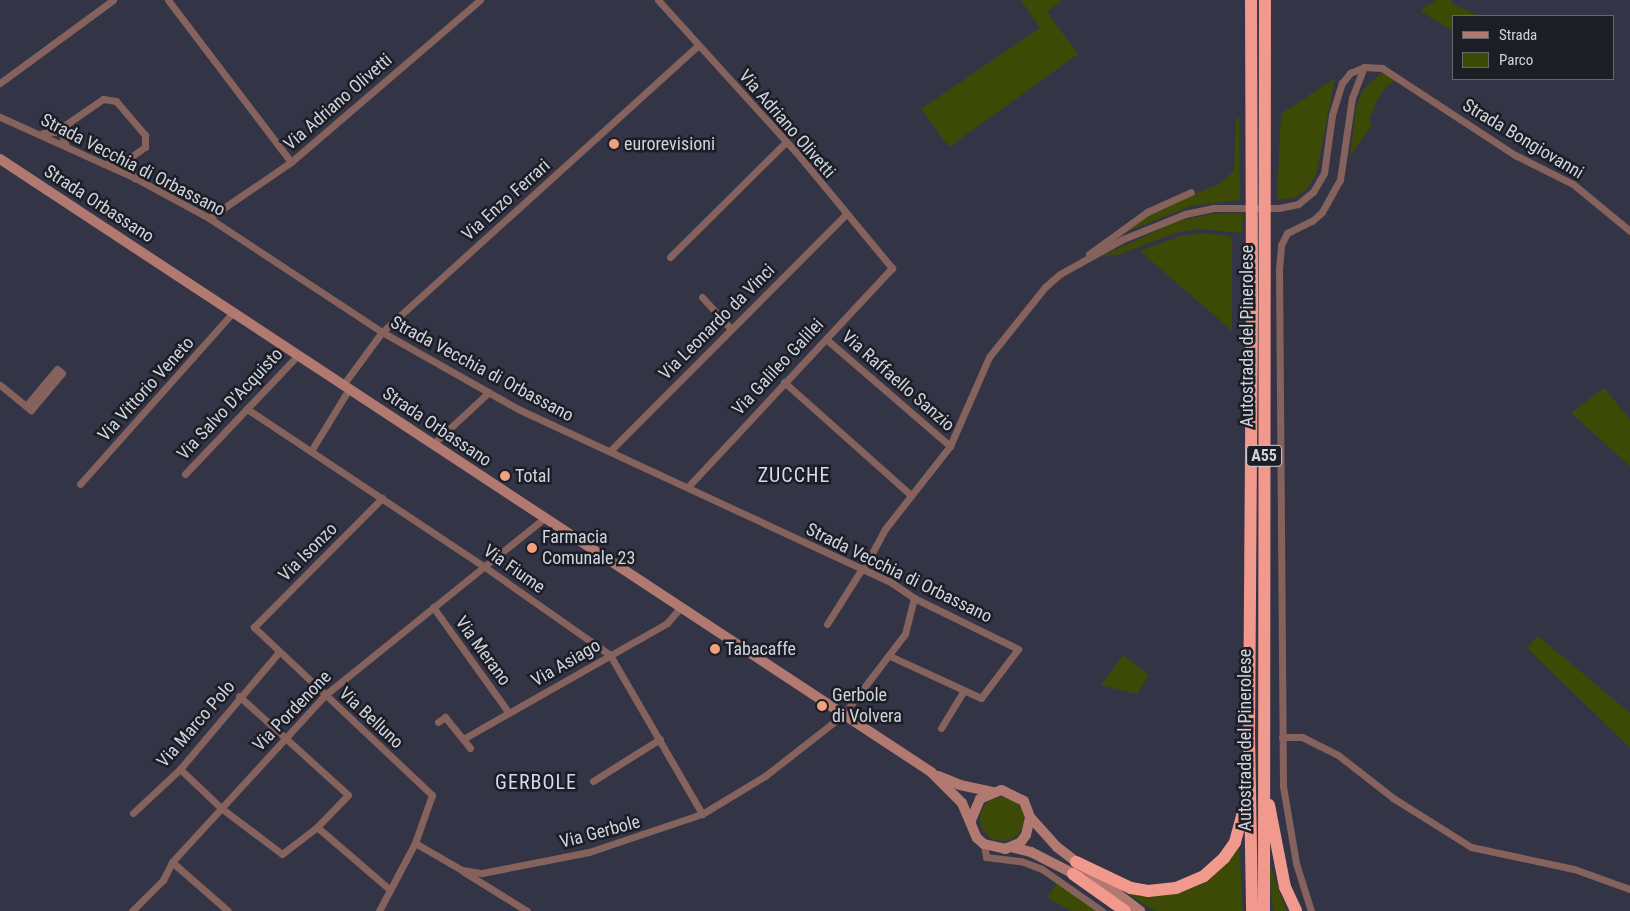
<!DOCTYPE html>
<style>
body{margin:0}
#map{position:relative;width:1630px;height:911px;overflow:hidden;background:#333547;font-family:"Roboto Condensed",sans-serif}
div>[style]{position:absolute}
.green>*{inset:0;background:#3c4a06}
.round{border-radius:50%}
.street>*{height:7px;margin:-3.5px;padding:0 3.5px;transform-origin:3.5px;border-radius:3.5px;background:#86625c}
.secondary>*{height:10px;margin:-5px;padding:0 5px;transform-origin:5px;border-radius:5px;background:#b27970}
.highway>*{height:12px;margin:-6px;padding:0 6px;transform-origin:6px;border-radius:6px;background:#f2998d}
.dots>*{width:14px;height:14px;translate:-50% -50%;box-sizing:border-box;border:2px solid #1c1e26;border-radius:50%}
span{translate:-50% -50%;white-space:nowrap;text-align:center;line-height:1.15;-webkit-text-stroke:5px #1c1e26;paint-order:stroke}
.shield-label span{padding:1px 4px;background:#1c1e26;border:1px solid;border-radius:4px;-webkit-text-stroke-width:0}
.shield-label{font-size:16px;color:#d1d3de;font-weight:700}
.street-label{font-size:18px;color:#d1d3de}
.poi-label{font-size:18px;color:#d1d3de}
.left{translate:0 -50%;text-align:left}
.quarter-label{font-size:20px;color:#d5d9ef;letter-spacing:1px}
.legend{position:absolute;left:1452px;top:15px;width:162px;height:65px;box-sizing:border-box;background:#1c1e26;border:1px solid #646670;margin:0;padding:6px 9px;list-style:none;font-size:15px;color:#d1d3de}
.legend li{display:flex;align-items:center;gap:10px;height:25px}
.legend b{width:25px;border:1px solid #646670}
</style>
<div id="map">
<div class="green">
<i style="clip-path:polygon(1021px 0,1063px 0,1047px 12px,1078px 54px,949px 147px,921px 109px,1040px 28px)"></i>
<i style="clip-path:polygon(1436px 0,1451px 0,1454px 5px,1479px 16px,1454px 16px,1454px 32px,1420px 11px)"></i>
<i style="clip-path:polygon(1382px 72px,1395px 80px,1385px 88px,1376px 102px,1369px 122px,1372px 125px,1350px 156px,1356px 108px,1362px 91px)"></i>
<i style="clip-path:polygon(1335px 78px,1316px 176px,1304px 192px,1294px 198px,1277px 200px,1281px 114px)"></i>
<i style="clip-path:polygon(1239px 117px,1240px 200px,1191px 206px,1113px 237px,1161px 208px,1221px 183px,1234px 170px,1236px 119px)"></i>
<i style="clip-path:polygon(1243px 213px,1242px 233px,1200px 229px,1177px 232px,1121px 254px,1100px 257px,1177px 221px,1212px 214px)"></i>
<i style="clip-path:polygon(1204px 233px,1230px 236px,1232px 240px,1232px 331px,1140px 251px,1180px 236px)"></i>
<i style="clip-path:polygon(1604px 388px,1630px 419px,1630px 466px,1571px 413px)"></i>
<i style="clip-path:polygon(1538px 636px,1630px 713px,1630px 748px,1527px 648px)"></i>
<i style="clip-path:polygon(1123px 655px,1149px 675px,1137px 694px,1101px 685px)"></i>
<i class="round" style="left:980px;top:797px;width:44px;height:44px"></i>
<i style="clip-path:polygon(1239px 843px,1243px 911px,1155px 911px,1122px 890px,1178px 892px)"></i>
<i style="clip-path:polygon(1269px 862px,1282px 899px,1287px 911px,1273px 911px)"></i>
<i style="clip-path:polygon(1057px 883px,1098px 911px,1071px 911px,1047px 897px)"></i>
</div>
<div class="street">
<i style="left:168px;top:0;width:203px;rotate:52.8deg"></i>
<i style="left:658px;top:0;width:205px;rotate:47.8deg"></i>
<i style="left:796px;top:152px;width:151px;rotate:50.4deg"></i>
<i style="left:892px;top:268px;width:299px;rotate:133deg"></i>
<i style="left:0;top:83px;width:140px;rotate:-36.3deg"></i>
<i style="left:0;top:117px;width:148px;rotate:24.3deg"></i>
<i style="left:135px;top:178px;width:84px;rotate:28.4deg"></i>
<i style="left:209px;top:218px;width:207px;rotate:33.4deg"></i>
<i style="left:382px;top:332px;width:156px;rotate:29.5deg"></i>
<i style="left:518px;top:409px;width:409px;rotate:24.9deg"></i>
<i style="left:889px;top:581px;width:30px;rotate:34deg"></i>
<i style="left:914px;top:598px;width:116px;rotate:26.1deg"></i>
<i style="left:1018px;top:649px;width:61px;rotate:127.1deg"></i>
<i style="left:981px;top:698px;width:100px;rotate:-155.2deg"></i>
<i style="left:43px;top:133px;width:12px;rotate:-5deg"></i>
<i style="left:55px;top:132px;width:58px;rotate:-34.5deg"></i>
<i style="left:103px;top:99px;width:13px;rotate:9deg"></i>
<i style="left:116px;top:101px;width:45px;rotate:49.5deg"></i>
<i style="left:145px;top:135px;width:12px;rotate:90deg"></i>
<i style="left:145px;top:147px;width:28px;rotate:145deg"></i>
<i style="left:122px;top:163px;width:18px;rotate:177deg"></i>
<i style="left:66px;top:146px;width:12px;rotate:-110deg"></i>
<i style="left:62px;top:135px;width:11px;rotate:-63deg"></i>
<i style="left:130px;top:159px;width:8px;rotate:104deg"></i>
<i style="left:128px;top:167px;width:13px;rotate:61deg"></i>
<i style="left:209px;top:218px;width:99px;rotate:-34.3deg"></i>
<i style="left:291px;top:162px;width:249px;rotate:-40.6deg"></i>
<i style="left:1089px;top:254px;width:72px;rotate:-35.9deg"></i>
<i style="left:1147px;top:212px;width:48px;rotate:-24.4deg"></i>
<i style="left:670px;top:257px;width:163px;rotate:-44.8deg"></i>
<i style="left:702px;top:297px;width:43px;rotate:47.8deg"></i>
<i style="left:826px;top:339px;width:164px;rotate:40.8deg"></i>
<i style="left:784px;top:382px;width:170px;rotate:41.7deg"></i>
<i style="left:0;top:385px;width:40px;rotate:39deg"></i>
<i style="left:31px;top:410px;width:48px;rotate:-50deg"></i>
<i style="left:62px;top:373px;width:6px;rotate:-141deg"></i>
<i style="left:57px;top:369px;width:48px;rotate:130deg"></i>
<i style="left:343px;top:385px;width:66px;rotate:-53.7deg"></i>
<i style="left:382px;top:332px;width:427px;rotate:-42.2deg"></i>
<i style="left:247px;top:409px;width:282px;rotate:33.6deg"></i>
<i style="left:482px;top:565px;width:156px;rotate:35.1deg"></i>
<i style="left:610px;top:655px;width:184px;rotate:59.9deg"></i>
<i style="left:433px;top:444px;width:76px;rotate:-42.9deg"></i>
<i style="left:611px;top:450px;width:332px;rotate:-45.1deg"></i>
<i style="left:311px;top:451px;width:73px;rotate:-58.5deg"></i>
<i style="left:185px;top:474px;width:164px;rotate:-46.5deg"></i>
<i style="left:80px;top:484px;width:230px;rotate:-48.3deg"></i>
<i style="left:863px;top:570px;width:47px;rotate:-61.8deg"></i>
<i style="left:885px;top:529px;width:105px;rotate:-51.9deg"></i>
<i style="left:950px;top:446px;width:97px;rotate:-66.3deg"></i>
<i style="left:989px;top:357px;width:90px;rotate:-51.3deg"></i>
<i style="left:1045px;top:287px;width:20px;rotate:-41deg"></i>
<i style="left:1060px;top:274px;width:72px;rotate:-29.1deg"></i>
<i style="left:1123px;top:239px;width:67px;rotate:-22deg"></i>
<i style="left:1185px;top:214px;width:29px;rotate:-12deg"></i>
<i style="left:1213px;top:208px;width:66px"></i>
<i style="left:1279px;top:208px;width:19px;rotate:-12deg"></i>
<i style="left:1298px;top:204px;width:19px;rotate:-39deg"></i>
<i style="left:1313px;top:192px;width:22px;rotate:-60deg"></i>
<i style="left:1324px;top:173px;width:59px;rotate:-82.1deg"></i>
<i style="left:1332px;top:115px;width:34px;rotate:-73deg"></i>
<i style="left:1342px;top:83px;width:13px;rotate:-51deg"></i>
<i style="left:1350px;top:73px;width:15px;rotate:-23deg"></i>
<i style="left:1364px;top:67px;width:18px;rotate:3deg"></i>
<i style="left:1382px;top:68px;width:159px;rotate:33.2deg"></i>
<i style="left:1515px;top:155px;width:65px;rotate:26.6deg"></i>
<i style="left:1573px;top:184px;width:74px;rotate:39.5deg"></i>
<i style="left:433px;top:607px;width:130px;rotate:54.4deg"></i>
<i style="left:827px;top:624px;width:64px;rotate:-57.8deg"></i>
<i style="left:239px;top:696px;width:147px;rotate:42.2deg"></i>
<i style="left:348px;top:795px;width:45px;rotate:134.1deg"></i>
<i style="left:317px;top:827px;width:95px;rotate:40.7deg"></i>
<i style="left:438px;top:722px;width:9px;rotate:-36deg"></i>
<i style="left:445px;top:717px;width:28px;rotate:51deg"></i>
<i style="left:941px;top:728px;width:42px;rotate:-58.6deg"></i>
<i style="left:1282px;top:737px;width:20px"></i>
<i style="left:1302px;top:737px;width:40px;rotate:26.6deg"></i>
<i style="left:1338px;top:755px;width:70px;rotate:38deg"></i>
<i style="left:1393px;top:798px;width:92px;rotate:32.1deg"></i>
<i style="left:1471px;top:847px;width:105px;rotate:12.1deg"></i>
<i style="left:1574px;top:869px;width:59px;rotate:19.7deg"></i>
<i style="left:470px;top:748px;width:11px;rotate:-128deg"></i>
<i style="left:463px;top:739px;width:235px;rotate:-29.6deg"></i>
<i style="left:667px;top:623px;width:20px;rotate:-49deg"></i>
<i style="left:180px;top:769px;width:57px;rotate:43.6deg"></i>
<i style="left:221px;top:808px;width:76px;rotate:37deg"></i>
<i style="left:282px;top:854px;width:44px;rotate:-37.6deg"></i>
<i style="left:593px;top:781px;width:79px;rotate:-32.1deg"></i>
<i style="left:133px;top:813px;width:64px;rotate:-43.1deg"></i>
<i style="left:180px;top:769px;width:153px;rotate:-49.8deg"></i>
<i style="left:415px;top:843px;width:54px;rotate:29.9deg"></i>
<i style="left:462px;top:870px;width:20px;rotate:9deg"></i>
<i style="left:482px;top:873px;width:109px;rotate:-11.1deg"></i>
<i style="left:589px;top:852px;width:119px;rotate:-18.6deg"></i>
<i style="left:702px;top:814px;width:74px;rotate:-31.1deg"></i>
<i style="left:765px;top:776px;width:99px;rotate:-38deg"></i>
<i style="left:843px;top:715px;width:102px;rotate:-52.6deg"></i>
<i style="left:905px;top:634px;width:37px;rotate:-76deg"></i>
<i style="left:984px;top:844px;width:13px;rotate:81deg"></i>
<i style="left:986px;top:857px;width:35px;rotate:7deg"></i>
<i style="left:1021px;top:861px;width:22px;rotate:21deg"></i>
<i style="left:1042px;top:869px;width:73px;rotate:35deg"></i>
<i style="left:172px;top:862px;width:74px;rotate:41.2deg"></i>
<i style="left:464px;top:872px;width:74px;rotate:31.8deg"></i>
<i style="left:132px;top:911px;width:44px;rotate:-45deg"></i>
<i style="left:163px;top:880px;width:20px;rotate:-63deg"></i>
<i style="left:172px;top:862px;width:226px;rotate:-47.5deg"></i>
<i style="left:325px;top:695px;width:282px;rotate:-38.9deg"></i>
<i style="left:379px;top:911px;width:77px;rotate:-62.1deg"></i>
<i style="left:415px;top:843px;width:51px;rotate:-70.5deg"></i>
<i style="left:432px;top:795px;width:245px;rotate:-136.7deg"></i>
<i style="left:254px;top:627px;width:182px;rotate:-45.2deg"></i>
<i style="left:1311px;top:911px;width:50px;rotate:-107.4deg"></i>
<i style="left:1296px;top:863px;width:78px;rotate:-99.6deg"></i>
<i style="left:1283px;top:786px;width:517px;rotate:-90.44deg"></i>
<i style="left:1279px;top:269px;width:24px;rotate:-85deg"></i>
<i style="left:1281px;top:245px;width:13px;rotate:-63deg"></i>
<i style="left:1287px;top:233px;width:28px;rotate:-26deg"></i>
<i style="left:1312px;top:221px;width:13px;rotate:-42deg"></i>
<i style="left:1322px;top:212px;width:37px;rotate:-61deg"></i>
<i style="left:1340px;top:180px;width:83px;rotate:-81.7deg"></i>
<i style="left:1352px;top:98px;width:33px;rotate:-69deg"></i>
</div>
<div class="secondary">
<i style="left:0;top:159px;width:1115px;rotate:33.36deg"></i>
<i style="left:931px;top:772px;width:44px;rotate:45deg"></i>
<i style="left:962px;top:803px;width:38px;rotate:67deg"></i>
<i style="left:977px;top:838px;width:9px;rotate:41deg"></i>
<i style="left:984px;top:844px;width:22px;rotate:13deg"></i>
<i style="left:1005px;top:849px;width:16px;rotate:-22deg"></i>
<i style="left:1020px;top:843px;width:10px;rotate:-53deg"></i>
<i style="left:1026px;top:835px;width:18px;rotate:-77deg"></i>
<i style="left:1030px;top:817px;width:17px;rotate:-111deg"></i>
<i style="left:1024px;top:801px;width:25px;rotate:-154deg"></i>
<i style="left:1001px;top:790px;width:23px;rotate:157deg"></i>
<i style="left:980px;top:799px;width:23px;rotate:113deg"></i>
<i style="left:938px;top:776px;width:24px;rotate:22deg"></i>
<i style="left:960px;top:785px;width:33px;rotate:12deg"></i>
<i style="left:1030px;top:817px;width:40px;rotate:48deg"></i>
<i style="left:1057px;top:847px;width:105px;rotate:37.6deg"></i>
<i style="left:1011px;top:847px;width:21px;rotate:14deg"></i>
<i style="left:1031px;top:852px;width:55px;rotate:27deg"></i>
</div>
<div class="highway">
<i style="left:1251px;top:0;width:309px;rotate:89.8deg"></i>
<i style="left:1252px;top:309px;width:424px;rotate:90.4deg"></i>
<i style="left:1249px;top:733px;width:178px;rotate:89deg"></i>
<i style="left:1269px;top:805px;width:84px;rotate:79deg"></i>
<i style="left:1285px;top:887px;width:26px;rotate:65deg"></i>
<i style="left:1076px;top:862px;width:61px;rotate:25.3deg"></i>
<i style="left:1131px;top:888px;width:17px;rotate:10deg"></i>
<i style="left:1148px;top:891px;width:28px;rotate:-6deg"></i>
<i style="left:1176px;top:888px;width:30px;rotate:-23deg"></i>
<i style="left:1204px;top:876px;width:27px;rotate:-42deg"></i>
<i style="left:1224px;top:858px;width:19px;rotate:-55deg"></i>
<i style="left:1235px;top:842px;width:35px;rotate:-75deg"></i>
<i style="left:1073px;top:874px;width:64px;rotate:35.4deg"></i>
<i style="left:1264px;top:911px;width:911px;rotate:-89.94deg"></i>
</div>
<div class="dots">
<i style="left:614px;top:144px;background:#f1a17d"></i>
<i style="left:505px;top:476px;background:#f1a17d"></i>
<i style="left:532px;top:548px;background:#f1a17d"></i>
<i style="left:715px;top:649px;background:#f1a17d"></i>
<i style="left:822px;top:706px;background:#f1a17d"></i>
</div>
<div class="shield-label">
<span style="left:1264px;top:456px">A55</span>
</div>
<div class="street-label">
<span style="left:338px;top:102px;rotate:-41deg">Via Adriano Olivetti</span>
<span style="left:787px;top:124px;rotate:49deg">Via Adriano Olivetti</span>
<span style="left:1523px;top:139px;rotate:31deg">Strada Bongiovanni</span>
<span style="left:133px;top:165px;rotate:27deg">Strada Vecchia di Orbassano</span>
<span style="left:506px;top:200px;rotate:-42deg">Via Enzo Ferrari</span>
<span style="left:99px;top:204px;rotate:33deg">Strada Orbassano</span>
<span style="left:717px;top:322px;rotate:-45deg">Via Leonardo da Vinci</span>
<span style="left:1247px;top:336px;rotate:-90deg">Autostrada del Pinerolese</span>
<span style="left:778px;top:367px;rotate:-47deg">Via Galileo Galilei</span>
<span style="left:482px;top:369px;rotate:28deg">Strada Vecchia di Orbassano</span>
<span style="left:898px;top:381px;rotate:41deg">Via Raffaello Sanzio</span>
<span style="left:146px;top:389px;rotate:-48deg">Via Vittorio Veneto</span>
<span style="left:230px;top:404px;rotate:-47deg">Via Salvo D'Acquisto</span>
<span style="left:437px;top:427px;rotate:34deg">Strada Orbassano</span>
<span style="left:308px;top:552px;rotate:-45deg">Via Isonzo</span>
<span style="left:514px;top:569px;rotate:35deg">Via Fiume</span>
<span style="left:899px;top:573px;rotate:26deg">Strada Vecchia di Orbassano</span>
<span style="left:483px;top:651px;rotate:54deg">Via Merano</span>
<span style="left:566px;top:663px;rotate:-30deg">Via Asiago</span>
<span style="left:292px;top:711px;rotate:-46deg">Via Pordenone</span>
<span style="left:371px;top:718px;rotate:43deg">Via Belluno</span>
<span style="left:196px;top:724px;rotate:-49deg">Via Marco Polo</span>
<span style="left:1245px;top:740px;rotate:-90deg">Autostrada del Pinerolese</span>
<span style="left:600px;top:832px;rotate:-15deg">Via Gerbole</span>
</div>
<div class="poi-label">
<span class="left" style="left:624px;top:144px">eurorevisioni</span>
<span class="left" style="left:515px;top:476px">Total</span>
<span class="left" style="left:542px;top:548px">Farmacia<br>Comunale 23</span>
<span class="left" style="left:725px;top:649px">Tabacaffe</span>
<span class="left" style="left:832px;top:706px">Gerbole<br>di Volvera</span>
</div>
<div class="quarter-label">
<span style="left:794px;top:475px">ZUCCHE</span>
<span style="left:536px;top:782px">GERBOLE</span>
</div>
<ul class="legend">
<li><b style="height:6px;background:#b27970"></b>Strada</li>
<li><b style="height:14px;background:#3c4a06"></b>Parco</li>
</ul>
</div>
